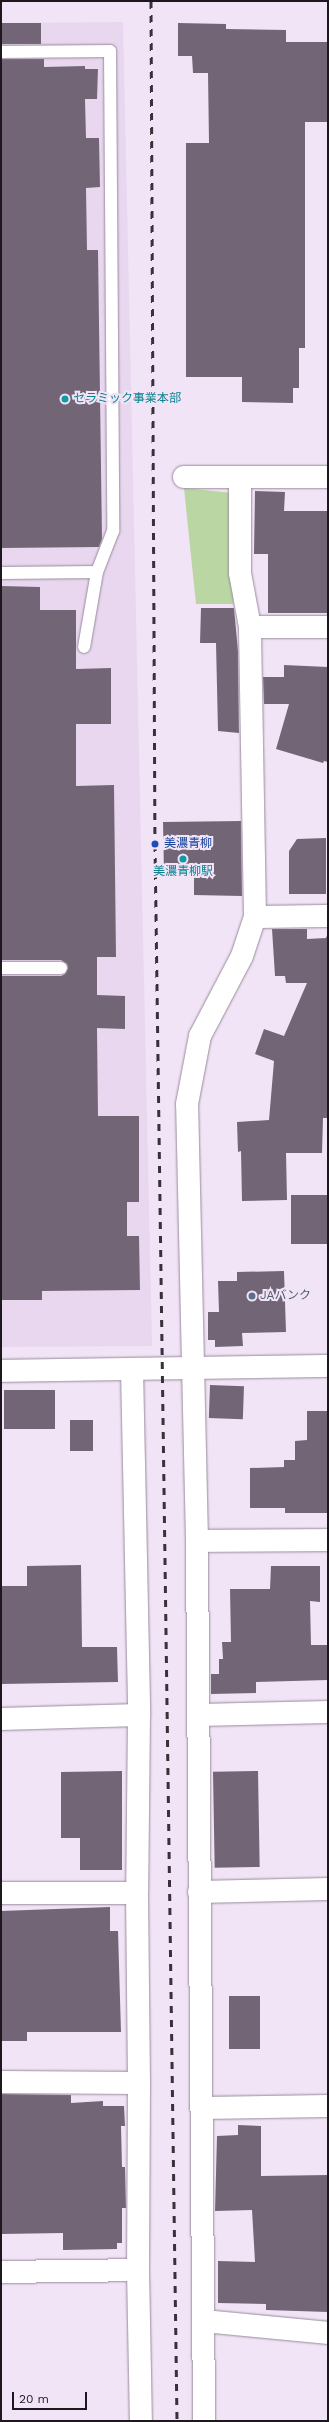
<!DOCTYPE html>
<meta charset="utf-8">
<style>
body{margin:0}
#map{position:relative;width:329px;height:2422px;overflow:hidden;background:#f1e4f6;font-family:"Work Sans","Noto Sans JP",sans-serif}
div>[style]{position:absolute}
.built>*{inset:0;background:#e9d7f0}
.green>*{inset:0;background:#bad6a3}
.building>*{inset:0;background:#726676;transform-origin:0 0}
.roads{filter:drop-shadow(0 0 1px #988b9c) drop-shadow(0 0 1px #988b9c)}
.lane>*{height:12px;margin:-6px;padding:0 6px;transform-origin:6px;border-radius:6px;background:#fff}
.street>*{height:22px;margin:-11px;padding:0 11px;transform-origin:11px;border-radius:11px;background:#fff}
.rail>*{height:3px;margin-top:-1.5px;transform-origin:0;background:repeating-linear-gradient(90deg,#373139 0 7px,transparent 0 14px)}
.dots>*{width:11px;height:11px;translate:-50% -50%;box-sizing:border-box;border:2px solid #f1e4f6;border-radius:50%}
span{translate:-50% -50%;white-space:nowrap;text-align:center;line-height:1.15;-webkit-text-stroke:4px #f1e4f6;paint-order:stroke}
.culture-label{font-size:12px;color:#0d838f}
.left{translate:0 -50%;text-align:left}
.transit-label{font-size:12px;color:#164399}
.service-label{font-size:12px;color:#4e5e75}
.frame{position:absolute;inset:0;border:2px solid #1d181e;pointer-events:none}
.scale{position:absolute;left:12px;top:2392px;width:75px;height:18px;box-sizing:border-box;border:2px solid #1d181e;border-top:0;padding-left:5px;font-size:12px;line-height:14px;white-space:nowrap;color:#1d181e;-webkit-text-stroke:3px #f1e4f6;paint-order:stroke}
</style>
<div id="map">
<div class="built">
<i style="clip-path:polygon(123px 22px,152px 1346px,1px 1347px,1px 23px)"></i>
</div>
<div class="green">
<i style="clip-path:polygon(184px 488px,233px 493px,233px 604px,196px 604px)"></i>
</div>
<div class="building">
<i style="left:41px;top:23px;width:21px;height:40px;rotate:90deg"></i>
<i style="clip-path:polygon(178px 23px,226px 24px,226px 29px,286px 30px,286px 42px,328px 42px,328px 122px,305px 122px,305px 348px,299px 348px,299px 388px,293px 388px,293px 403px,242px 402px,242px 377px,186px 377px,186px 143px,209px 143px,208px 73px,193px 73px,192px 56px,178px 56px)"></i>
<i style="clip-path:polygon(1px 59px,44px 59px,44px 67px,85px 66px,85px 69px,98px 69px,97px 99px,85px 99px,86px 138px,99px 138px,100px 187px,86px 188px,87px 250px,98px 250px,102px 539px,99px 547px,1px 548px)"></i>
<i style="clip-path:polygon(255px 491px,285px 492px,284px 511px,328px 511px,328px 613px,268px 613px,268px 554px,254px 554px)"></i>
<i style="clip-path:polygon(1px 586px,40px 587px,40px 610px,76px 610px,76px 669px,111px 668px,111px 724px,76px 724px,76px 786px,114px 785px,116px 957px,97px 957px,97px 995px,125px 996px,125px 1029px,97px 1028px,98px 1116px,139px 1116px,139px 1202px,127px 1202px,127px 1236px,139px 1236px,140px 1290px,42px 1291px,42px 1300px,1px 1300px,1px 976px,61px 976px,65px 974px,68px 968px,67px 964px,61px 960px,1px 960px)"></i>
<i style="clip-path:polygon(201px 608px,234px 608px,238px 651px,239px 733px,218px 731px,216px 643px,200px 643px)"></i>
<i style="clip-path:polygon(284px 665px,328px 667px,328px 762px,324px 761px,323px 763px,276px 749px,289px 704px,264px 704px,263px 677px,284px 677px)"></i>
<i style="clip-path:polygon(241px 821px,242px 896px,194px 895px,194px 874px,164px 874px,163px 822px)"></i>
<i style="clip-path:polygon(326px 838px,326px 894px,289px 894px,289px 851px,297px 839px)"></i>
<i style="clip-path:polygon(272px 929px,307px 929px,307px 939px,326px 938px,328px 933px,328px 1118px,323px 1118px,322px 1153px,286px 1153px,287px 1200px,242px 1201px,241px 1151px,238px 1152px,237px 1122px,269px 1120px,274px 1061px,255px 1054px,264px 1029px,284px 1036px,307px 983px,286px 983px,285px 976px,275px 976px)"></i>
<i style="left:291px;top:1195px;width:37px;height:49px"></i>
<i style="clip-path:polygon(284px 1271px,286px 1332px,242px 1333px,243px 1346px,215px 1347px,215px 1340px,208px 1340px,208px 1312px,219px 1312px,218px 1281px,237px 1281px,237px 1272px)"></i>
<i style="left:210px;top:1385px;width:34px;height:33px;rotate:2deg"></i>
<i style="left:4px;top:1390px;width:51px;height:39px"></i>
<i style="clip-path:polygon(307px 1411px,328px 1411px,328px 1513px,285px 1513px,285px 1508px,250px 1508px,250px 1468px,284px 1467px,284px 1460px,295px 1460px,295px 1441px,307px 1440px)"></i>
<i style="left:70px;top:1420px;width:23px;height:31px"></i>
<i style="clip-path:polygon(81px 1565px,82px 1647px,117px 1647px,118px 1682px,1px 1684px,1px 1586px,27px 1586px,27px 1566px)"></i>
<i style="clip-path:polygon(271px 1566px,320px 1566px,320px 1602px,310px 1601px,311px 1645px,328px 1645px,328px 1680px,256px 1682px,256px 1693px,211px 1694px,211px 1674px,219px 1674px,219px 1659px,223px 1659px,222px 1642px,231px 1642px,230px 1589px,270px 1589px)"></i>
<i style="clip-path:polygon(122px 1771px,122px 1870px,80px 1870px,80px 1838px,61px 1838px,61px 1772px)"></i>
<i style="left:258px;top:1771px;width:96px;height:45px;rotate:89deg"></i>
<i style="clip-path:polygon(110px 1907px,110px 1931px,118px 1931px,121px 2032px,27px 2032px,27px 2041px,1px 2041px,1px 1911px)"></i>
<i style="left:229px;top:1996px;width:31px;height:53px"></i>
<i style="clip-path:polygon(1px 2094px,71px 2095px,71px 2103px,103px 2101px,103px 2106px,124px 2106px,125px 2126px,121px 2126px,122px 2167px,125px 2167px,126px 2208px,122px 2208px,122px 2243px,117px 2243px,117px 2249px,63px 2250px,63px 2233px,1px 2234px)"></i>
<i style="clip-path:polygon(238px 2125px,261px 2126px,261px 2176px,328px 2175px,328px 2312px,266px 2310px,266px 2304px,218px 2303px,218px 2261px,255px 2262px,252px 2210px,215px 2211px,217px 2136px,238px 2135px)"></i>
</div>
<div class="roads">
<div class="lane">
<i style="left:1px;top:52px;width:109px;rotate:-0.5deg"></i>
<i style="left:110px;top:51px;width:480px;rotate:89.6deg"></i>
<i style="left:113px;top:531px;width:44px;rotate:111.3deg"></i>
<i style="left:1px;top:573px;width:96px;rotate:-0.6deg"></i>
<i style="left:97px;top:572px;width:76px;rotate:99.8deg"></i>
<i style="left:1px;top:968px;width:60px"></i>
</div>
<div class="street">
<i style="left:184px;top:477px;width:144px"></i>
<i style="left:250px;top:627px;width:78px"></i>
<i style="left:255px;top:917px;width:73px;rotate:-0.8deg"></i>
<i style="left:132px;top:1369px;width:346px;rotate:88.8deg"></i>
<i style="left:139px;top:1715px;width:178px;rotate:90.6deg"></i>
<i style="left:137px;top:1893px;width:190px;rotate:89.4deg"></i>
<i style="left:139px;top:2083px;width:187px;rotate:90.3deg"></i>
<i style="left:138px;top:2270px;width:151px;rotate:88.9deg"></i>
<i style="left:1px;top:1371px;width:327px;rotate:-0.9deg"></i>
<i style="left:197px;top:1541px;width:131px;rotate:-0.4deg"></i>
<i style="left:199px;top:1715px;width:129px;rotate:-1.3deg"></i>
<i style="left:1px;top:1719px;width:138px;rotate:-1.7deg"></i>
<i style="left:199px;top:1892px;width:129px;rotate:-1.3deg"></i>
<i style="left:1px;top:1893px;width:136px"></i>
<i style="left:1px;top:2082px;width:138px;rotate:0.4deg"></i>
<i style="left:203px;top:2108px;width:125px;rotate:-0.9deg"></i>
<i style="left:1px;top:2272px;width:137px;rotate:-0.8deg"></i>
<i style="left:204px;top:2321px;width:125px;rotate:5.5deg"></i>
<i style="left:204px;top:2421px;width:880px;rotate:-90.46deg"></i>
<i style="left:197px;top:1541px;width:437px;rotate:-91.3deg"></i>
<i style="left:187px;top:1104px;width:69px;rotate:-79.2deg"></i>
<i style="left:200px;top:1036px;width:90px;rotate:-62.3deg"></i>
<i style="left:242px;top:956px;width:41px;rotate:-71.6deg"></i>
<i style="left:255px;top:917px;width:290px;rotate:-91deg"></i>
<i style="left:250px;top:627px;width:55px;rotate:-100.5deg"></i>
<i style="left:240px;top:573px;width:96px;rotate:-90deg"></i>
</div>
</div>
<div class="rail">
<i style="left:151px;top:1px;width:843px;rotate:89.73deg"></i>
<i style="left:155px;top:844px;width:1577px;rotate:89.2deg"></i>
</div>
<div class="dots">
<i style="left:65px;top:399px;background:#0f9aa8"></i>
<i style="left:155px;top:844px;background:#1a4fb4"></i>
<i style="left:183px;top:859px;background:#0f9aa8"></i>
<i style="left:252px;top:1296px;background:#5c6f8a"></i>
</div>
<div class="culture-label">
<span class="left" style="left:73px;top:399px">セラミック事業本部</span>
<span style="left:183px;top:872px">美濃青柳駅</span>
</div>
<div class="transit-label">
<span class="left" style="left:164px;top:844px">美濃青柳</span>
</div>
<div class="service-label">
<span class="left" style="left:260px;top:1296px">JAバンク</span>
</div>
<div class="frame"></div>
<div class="scale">20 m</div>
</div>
